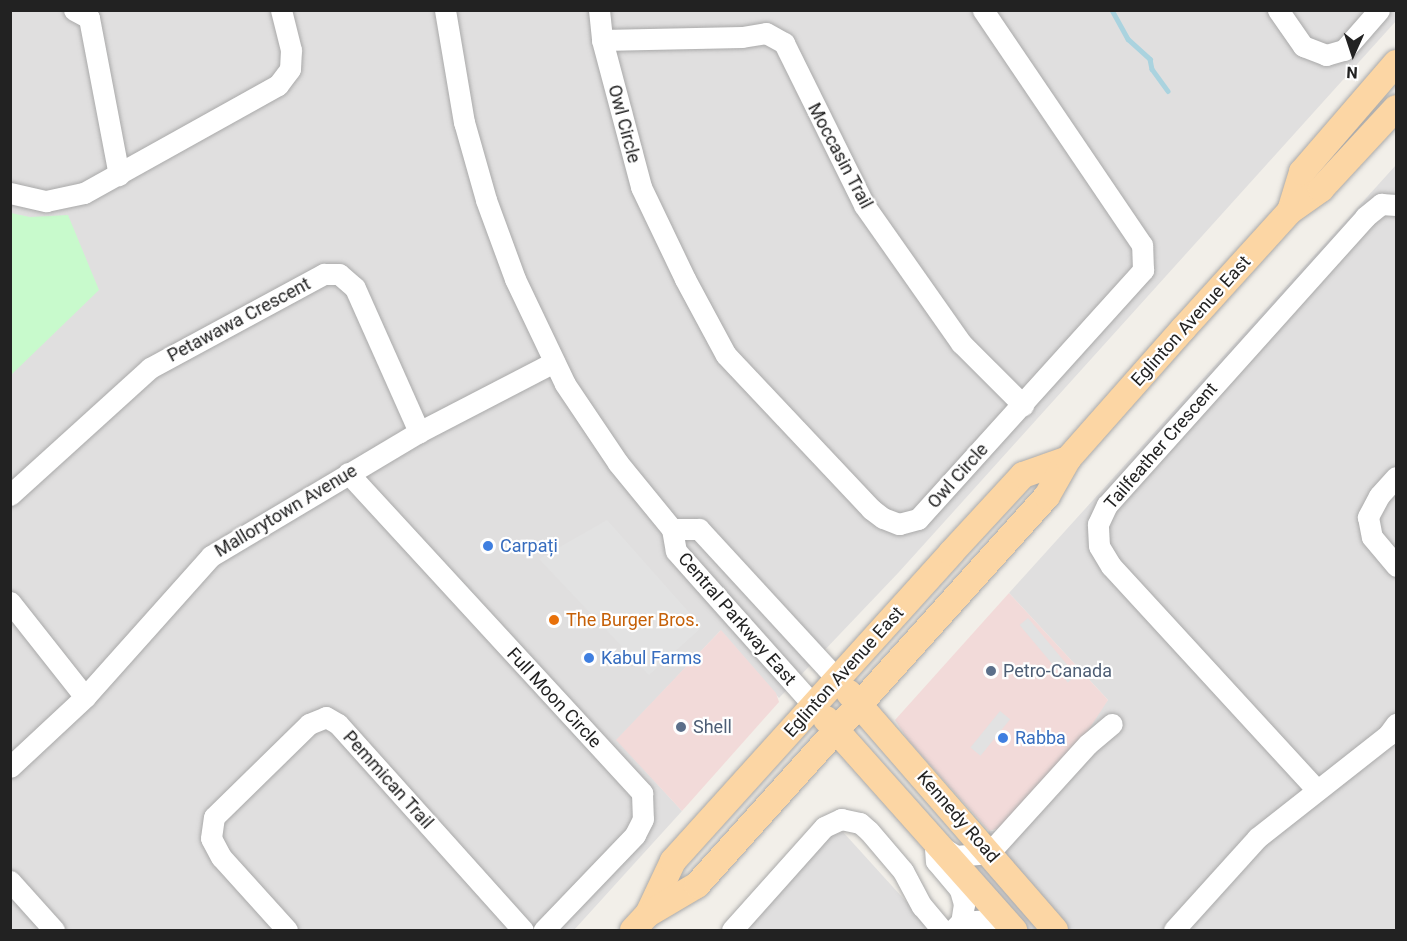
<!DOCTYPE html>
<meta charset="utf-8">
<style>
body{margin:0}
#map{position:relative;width:1407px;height:941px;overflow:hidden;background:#f2efe9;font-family:Roboto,sans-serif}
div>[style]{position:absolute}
.residential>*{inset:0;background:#e0dfdf}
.commercial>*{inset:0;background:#f2dad9}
.park>*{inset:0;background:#c8facc}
.parking>*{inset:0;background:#e2e2e2;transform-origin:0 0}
.stream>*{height:4.5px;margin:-2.25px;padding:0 2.25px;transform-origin:2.25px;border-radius:2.25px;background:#aad3df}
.roads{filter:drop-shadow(0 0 2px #a9a9a9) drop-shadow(0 0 2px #a9a9a9)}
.minor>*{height:21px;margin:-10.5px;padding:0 10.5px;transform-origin:10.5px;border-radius:10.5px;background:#fff}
.major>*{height:26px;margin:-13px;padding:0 13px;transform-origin:13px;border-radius:13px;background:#fcd6a4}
.dots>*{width:16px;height:16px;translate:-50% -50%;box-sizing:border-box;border:3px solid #fff;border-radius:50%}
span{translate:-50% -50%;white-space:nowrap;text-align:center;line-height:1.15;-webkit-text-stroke:4.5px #fff;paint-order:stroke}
.street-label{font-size:18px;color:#222}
.shop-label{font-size:18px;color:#366cbe}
.left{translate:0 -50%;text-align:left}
.food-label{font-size:18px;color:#c56008}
.service-label{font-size:18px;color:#4e5e75}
.frame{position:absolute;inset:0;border:12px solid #222;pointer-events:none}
.north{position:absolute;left:1323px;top:24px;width:60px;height:60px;-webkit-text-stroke:4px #fff;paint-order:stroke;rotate:183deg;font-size:16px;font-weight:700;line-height:24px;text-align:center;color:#222}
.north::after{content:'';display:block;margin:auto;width:21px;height:27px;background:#222;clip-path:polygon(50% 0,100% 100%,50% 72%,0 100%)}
</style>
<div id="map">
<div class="residential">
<i style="clip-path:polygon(1396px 10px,1396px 21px,899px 572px,779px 698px,720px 631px,617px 740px,682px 811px,574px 930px,11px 930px,10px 11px)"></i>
<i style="clip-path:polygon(1396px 165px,1396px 930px,957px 930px,989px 831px,995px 831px,1108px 700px,1009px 593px)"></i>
<i style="clip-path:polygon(843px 832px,932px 930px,742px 930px,826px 836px)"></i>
</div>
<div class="commercial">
<i style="clip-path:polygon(1009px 593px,1108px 700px,1084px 737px,1000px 828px,989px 831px,908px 740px,895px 720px)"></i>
<i style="clip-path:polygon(721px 630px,776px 693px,779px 702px,682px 811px,616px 740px)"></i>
</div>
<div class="park">
<i style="clip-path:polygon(11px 213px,30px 217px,68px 215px,99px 290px,11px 375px)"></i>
</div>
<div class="parking">
<i style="clip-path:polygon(607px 520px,702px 627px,649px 675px,539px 559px)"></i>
<i style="left:1028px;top:618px;width:75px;height:11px;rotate:50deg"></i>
<i style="left:1000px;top:711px;width:13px;height:47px;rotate:39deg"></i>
</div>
<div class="stream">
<i style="left:1112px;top:10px;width:33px;rotate:61deg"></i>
<i style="left:1128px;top:39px;width:30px;rotate:42deg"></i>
<i style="left:1150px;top:59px;width:10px;rotate:79deg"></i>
<i style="left:1152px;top:69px;width:27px;rotate:54deg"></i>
</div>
<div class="roads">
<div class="minor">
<i style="left:74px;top:10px;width:17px;rotate:28deg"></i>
<i style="left:89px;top:18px;width:160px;rotate:79.2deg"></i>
<i style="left:445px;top:10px;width:114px;rotate:80.4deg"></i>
<i style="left:464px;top:122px;width:81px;rotate:74.2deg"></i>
<i style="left:486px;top:200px;width:84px;rotate:69.8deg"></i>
<i style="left:515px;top:279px;width:116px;rotate:64.5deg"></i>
<i style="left:565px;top:384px;width:95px;rotate:56.1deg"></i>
<i style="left:618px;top:463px;width:85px;rotate:50.7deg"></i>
<i style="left:672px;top:529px;width:22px;rotate:80deg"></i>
<i style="left:676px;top:551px;width:206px;rotate:48.3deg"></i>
<i style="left:599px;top:10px;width:30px;rotate:84deg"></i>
<i style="left:602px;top:40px;width:152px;rotate:75.1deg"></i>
<i style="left:641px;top:187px;width:102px;rotate:64.4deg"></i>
<i style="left:685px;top:279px;width:86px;rotate:61.7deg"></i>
<i style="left:726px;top:355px;width:212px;rotate:46.7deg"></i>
<i style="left:871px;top:509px;width:15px;rotate:37deg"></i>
<i style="left:883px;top:518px;width:17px;rotate:21deg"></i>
<i style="left:899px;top:524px;width:20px;rotate:-15deg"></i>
<i style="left:918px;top:519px;width:336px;rotate:-47.9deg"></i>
<i style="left:1143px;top:270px;width:25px;rotate:-92deg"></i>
<i style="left:1142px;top:245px;width:284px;rotate:-124.1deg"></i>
<i style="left:1278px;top:10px;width:44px;rotate:55.2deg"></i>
<i style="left:1303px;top:46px;width:25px;rotate:21deg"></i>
<i style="left:1326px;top:55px;width:19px;rotate:-16deg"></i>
<i style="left:1344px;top:50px;width:53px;rotate:-48.8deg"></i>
<i style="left:602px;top:40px;width:140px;rotate:-1.2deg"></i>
<i style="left:742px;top:37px;width:24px;rotate:-9deg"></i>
<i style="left:766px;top:33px;width:21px;rotate:29deg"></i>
<i style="left:784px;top:43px;width:181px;rotate:63.7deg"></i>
<i style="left:864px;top:205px;width:169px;rotate:54.9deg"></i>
<i style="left:961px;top:343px;width:88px;rotate:45deg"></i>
<i style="left:10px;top:193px;width:37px;rotate:13deg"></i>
<i style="left:46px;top:201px;width:39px;rotate:-12deg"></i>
<i style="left:84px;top:193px;width:222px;rotate:-29.1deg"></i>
<i style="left:278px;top:85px;width:20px;rotate:-53deg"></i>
<i style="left:290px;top:69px;width:19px;rotate:-87deg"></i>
<i style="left:291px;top:50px;width:41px;rotate:-104deg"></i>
<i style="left:348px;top:473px;width:435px;rotate:47.4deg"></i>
<i style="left:642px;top:793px;width:26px;rotate:88deg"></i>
<i style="left:643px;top:819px;width:18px;rotate:117deg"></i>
<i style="left:635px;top:835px;width:132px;rotate:133.8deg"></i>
<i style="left:1396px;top:477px;width:25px;rotate:132deg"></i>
<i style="left:1379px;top:496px;width:24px;rotate:118deg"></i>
<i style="left:1368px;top:517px;width:20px;rotate:79deg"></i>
<i style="left:1372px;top:537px;width:38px;rotate:50deg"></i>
<i style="left:10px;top:495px;width:189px;rotate:-42.2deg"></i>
<i style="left:150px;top:368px;width:198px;rotate:-28.4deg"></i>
<i style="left:324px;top:274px;width:15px"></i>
<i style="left:339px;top:274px;width:21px;rotate:41deg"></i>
<i style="left:355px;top:288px;width:158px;rotate:66deg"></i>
<i style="left:672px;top:529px;width:27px"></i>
<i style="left:699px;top:529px;width:204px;rotate:47.4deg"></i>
<i style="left:10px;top:602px;width:121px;rotate:51.7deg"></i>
<i style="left:10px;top:767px;width:103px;rotate:-43deg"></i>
<i style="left:85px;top:697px;width:189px;rotate:-48.2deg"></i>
<i style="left:211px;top:556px;width:242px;rotate:-30.8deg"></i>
<i style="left:419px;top:432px;width:152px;rotate:-27.4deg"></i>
<i style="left:1317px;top:790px;width:304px;rotate:-132.6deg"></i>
<i style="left:1111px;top:566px;width:23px;rotate:-121deg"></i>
<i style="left:1099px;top:546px;width:22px;rotate:-93deg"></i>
<i style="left:1098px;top:524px;width:21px;rotate:-65deg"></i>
<i style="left:1107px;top:505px;width:387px;rotate:-48.1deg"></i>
<i style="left:1365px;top:217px;width:21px;rotate:-39deg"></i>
<i style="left:1381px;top:204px;width:15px;rotate:4deg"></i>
<i style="left:940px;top:846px;width:19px;rotate:32deg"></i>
<i style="left:956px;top:856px;width:33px;rotate:-5deg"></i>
<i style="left:989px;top:853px;width:147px;rotate:-47.8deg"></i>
<i style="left:1088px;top:744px;width:31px;rotate:-40deg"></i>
<i style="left:935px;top:848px;width:13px;rotate:86deg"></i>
<i style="left:936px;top:861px;width:38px;rotate:50deg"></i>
<i style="left:960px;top:890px;width:15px;rotate:74deg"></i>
<i style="left:964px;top:904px;width:18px;rotate:99deg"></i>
<i style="left:961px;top:922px;width:11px;rotate:135deg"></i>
<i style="left:10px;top:881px;width:66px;rotate:48.1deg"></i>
<i style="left:961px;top:922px;width:29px;rotate:-4deg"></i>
<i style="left:990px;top:920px;width:24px;rotate:24deg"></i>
<i style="left:287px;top:930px;width:98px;rotate:-132.1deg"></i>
<i style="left:221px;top:857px;width:21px;rotate:-118deg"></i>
<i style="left:211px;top:838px;width:21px;rotate:-82deg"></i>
<i style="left:214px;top:817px;width:133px;rotate:-44.4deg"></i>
<i style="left:309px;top:724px;width:18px;rotate:-22deg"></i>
<i style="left:326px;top:717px;width:14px;rotate:30deg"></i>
<i style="left:338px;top:724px;width:277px;rotate:48.1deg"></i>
<i style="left:732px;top:930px;width:138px;rotate:-48.2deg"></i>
<i style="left:824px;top:827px;width:19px;rotate:-25deg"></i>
<i style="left:841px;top:819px;width:19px;rotate:12deg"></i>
<i style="left:860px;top:823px;width:12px;rotate:42deg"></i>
<i style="left:869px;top:831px;width:52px;rotate:49.6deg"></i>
<i style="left:903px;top:871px;width:40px;rotate:62deg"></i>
<i style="left:922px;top:906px;width:31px;rotate:50deg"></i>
<i style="left:1174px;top:930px;width:124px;rotate:-47.9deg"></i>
<i style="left:1257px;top:838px;width:167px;rotate:-38.2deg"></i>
<i style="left:1388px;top:735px;width:14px;rotate:-54deg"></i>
</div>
<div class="major">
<i style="left:1290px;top:211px;width:41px;rotate:-72.9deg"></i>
<i style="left:1302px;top:172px;width:144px;rotate:-49.2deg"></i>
<i style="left:849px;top:693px;width:314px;rotate:49deg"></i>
<i style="left:826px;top:719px;width:283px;rotate:48.3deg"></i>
<i style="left:648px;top:914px;width:59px;rotate:-64.7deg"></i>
<i style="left:673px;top:861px;width:415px;rotate:-47.9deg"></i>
<i style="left:951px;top:553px;width:106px;rotate:-47.3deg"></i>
<i style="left:1023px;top:475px;width:48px;rotate:-19.6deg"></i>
<i style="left:633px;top:930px;width:22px;rotate:-47deg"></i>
<i style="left:648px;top:914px;width:57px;rotate:-30.6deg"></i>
<i style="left:697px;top:885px;width:523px;rotate:-48.02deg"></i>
<i style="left:1047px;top:496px;width:43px;rotate:-60.4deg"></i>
<i style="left:1068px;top:459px;width:174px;rotate:-48.5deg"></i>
<i style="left:1183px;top:329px;width:159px;rotate:-47.8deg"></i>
<i style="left:1290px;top:211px;width:38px;rotate:-35deg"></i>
<i style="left:1321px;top:189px;width:110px;rotate:-47.2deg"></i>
</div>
</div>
<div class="dots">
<i style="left:488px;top:546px;background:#3f7fe0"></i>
<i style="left:554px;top:620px;background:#e8710a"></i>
<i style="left:589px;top:658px;background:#3f7fe0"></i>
<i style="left:991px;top:671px;background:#5c6f8a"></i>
<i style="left:681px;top:727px;background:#5c6f8a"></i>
<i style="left:1003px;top:738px;background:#3f7fe0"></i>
</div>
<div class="street-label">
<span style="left:624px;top:124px;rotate:75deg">Owl Circle</span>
<span style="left:840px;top:156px;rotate:62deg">Moccasin Trail</span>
<span style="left:239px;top:320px;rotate:-28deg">Petawawa Crescent</span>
<span style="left:1191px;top:321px;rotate:-48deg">Eglinton Avenue East</span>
<span style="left:1161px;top:446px;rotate:-49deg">Tailfeather Crescent</span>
<span style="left:958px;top:476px;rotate:-48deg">Owl Circle</span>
<span style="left:286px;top:511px;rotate:-31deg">Mallorytown Avenue</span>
<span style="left:737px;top:619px;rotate:49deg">Central Parkway East</span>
<span style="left:844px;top:672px;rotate:-48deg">Eglinton Avenue East</span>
<span style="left:554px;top:698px;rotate:47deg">Full Moon Circle</span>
<span style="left:388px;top:780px;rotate:48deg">Pemmican Trail</span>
<span style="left:958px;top:817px;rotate:49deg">Kennedy Road</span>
</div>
<div class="shop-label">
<span class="left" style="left:500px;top:546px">Carpați</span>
<span class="left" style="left:601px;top:658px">Kabul Farms</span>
<span class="left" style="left:1015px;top:738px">Rabba</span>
</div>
<div class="food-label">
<span class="left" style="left:566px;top:620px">The Burger Bros.</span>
</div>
<div class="service-label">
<span class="left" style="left:1003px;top:671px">Petro-Canada</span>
<span class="left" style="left:693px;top:727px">Shell</span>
</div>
<div class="frame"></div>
<div class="north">N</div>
</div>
